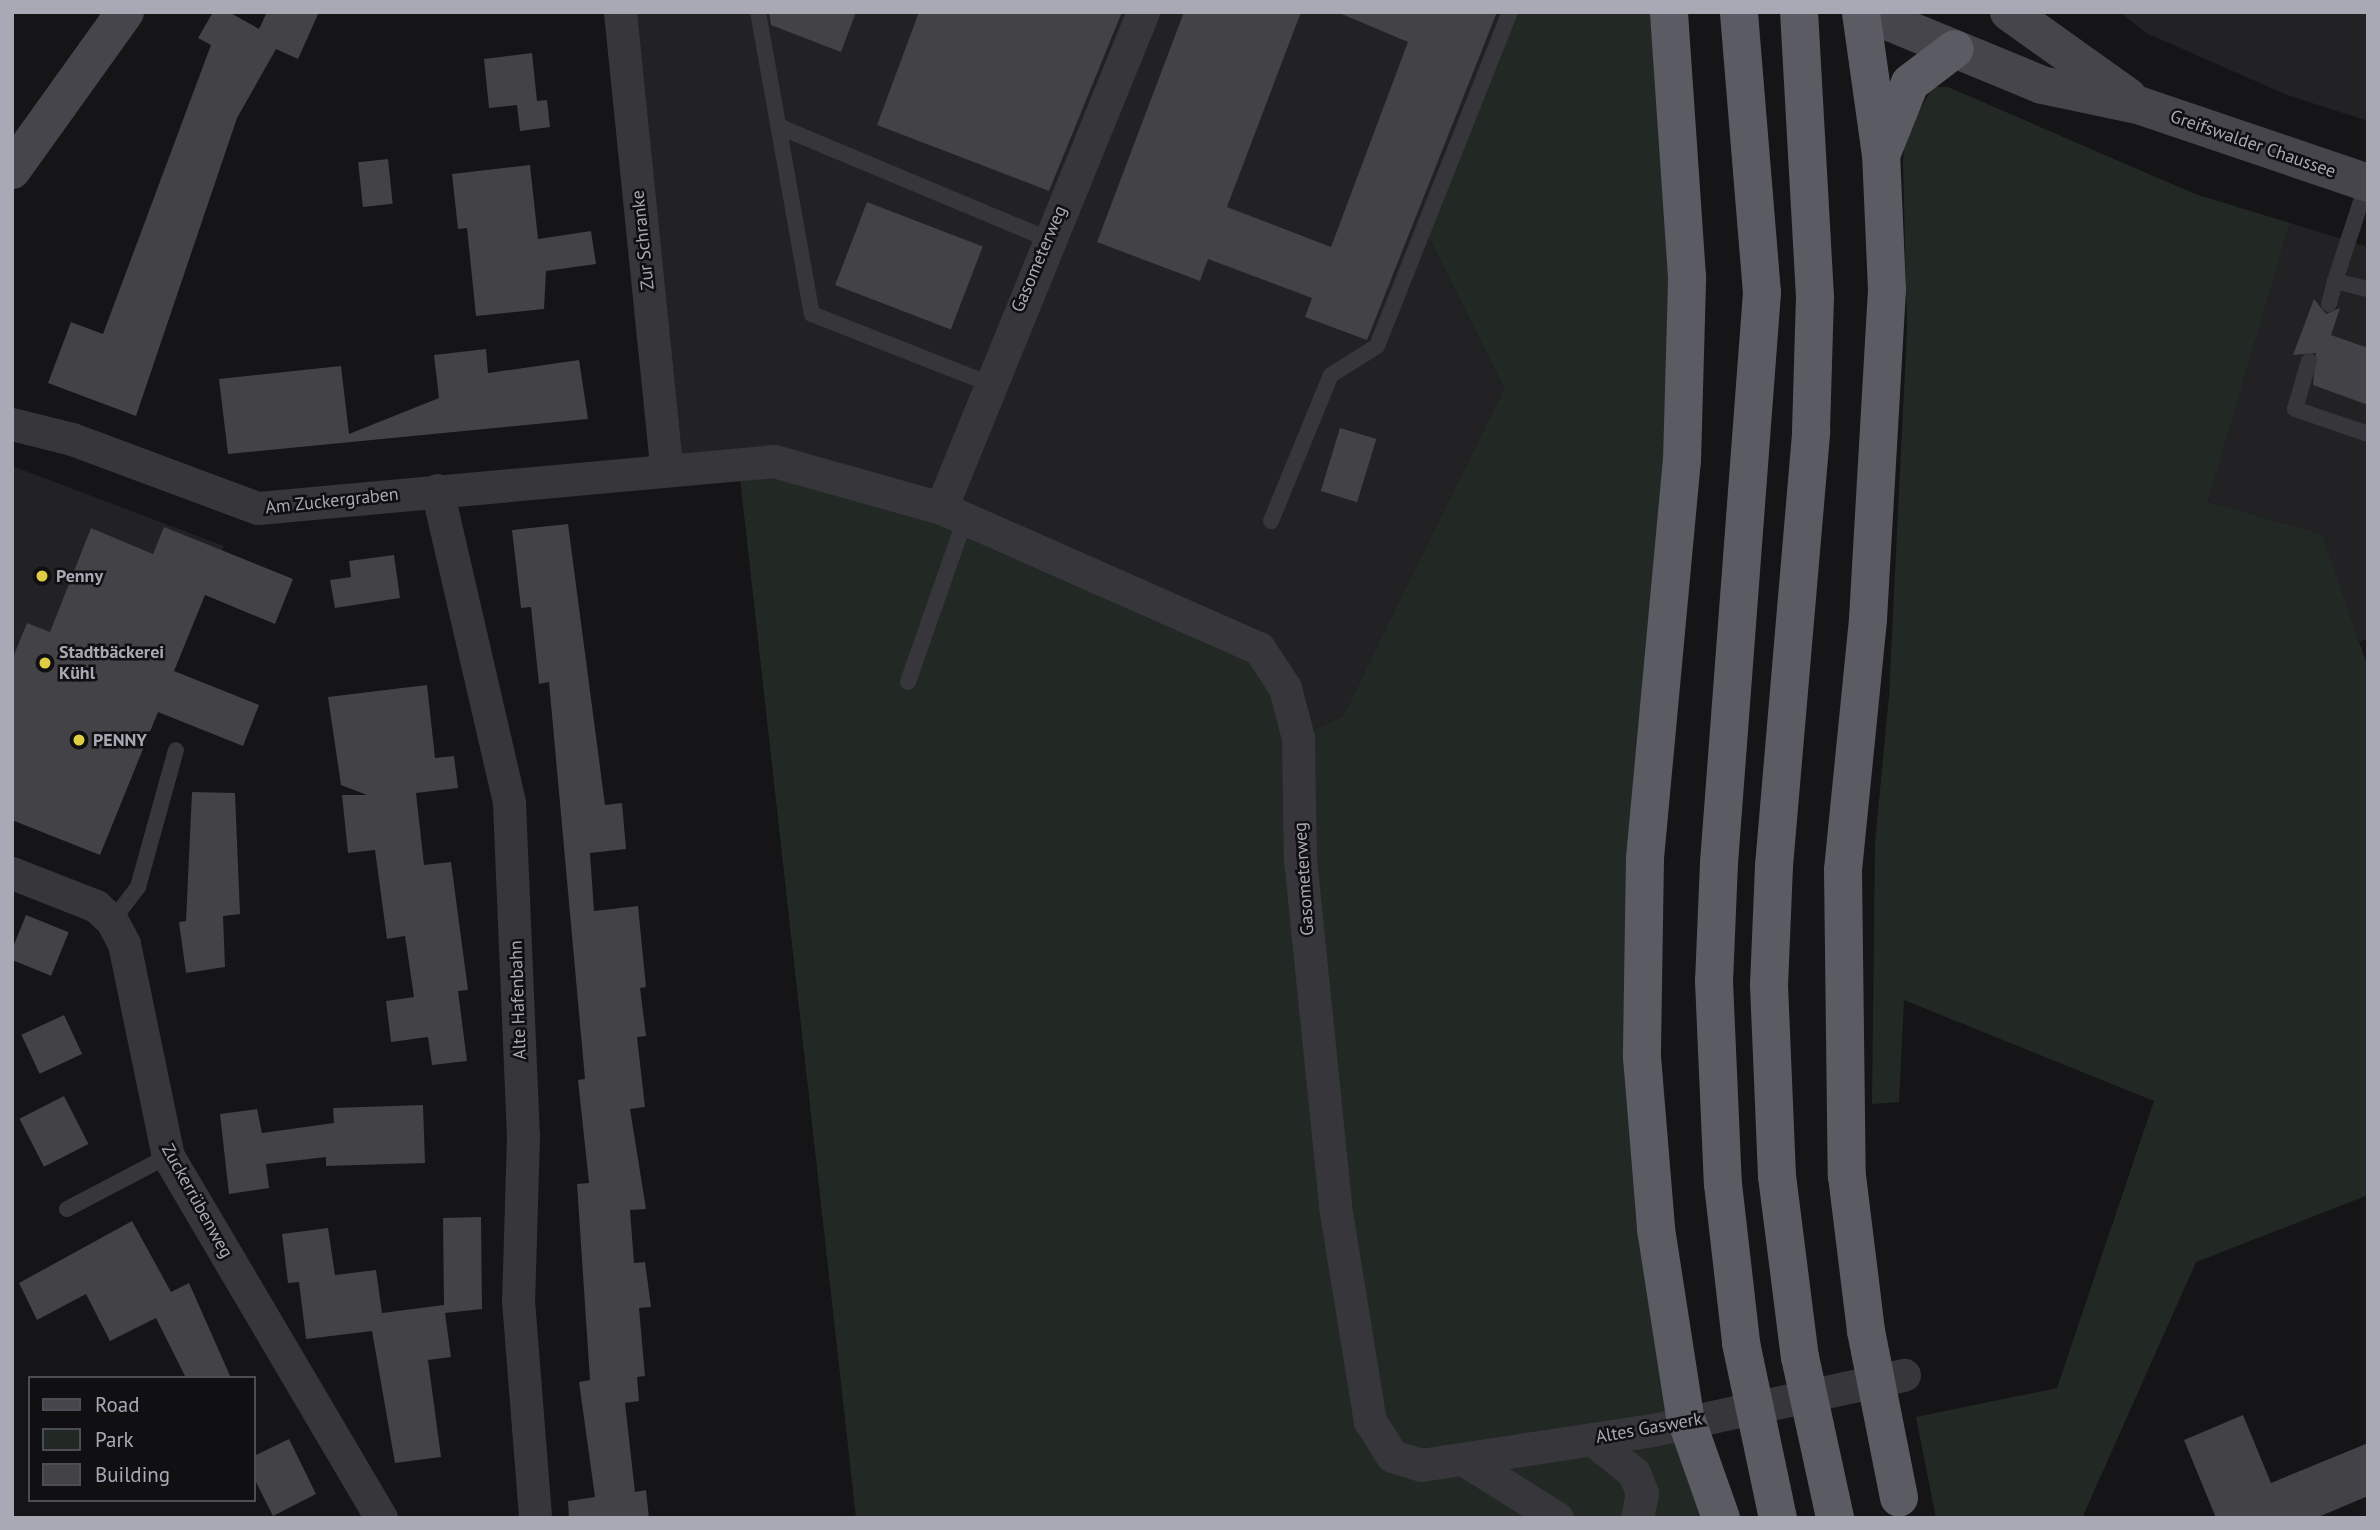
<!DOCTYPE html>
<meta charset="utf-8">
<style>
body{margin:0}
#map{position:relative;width:2380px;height:1530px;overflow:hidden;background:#151517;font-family:"PT Sans",sans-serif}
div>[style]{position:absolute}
.built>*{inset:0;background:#222123}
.green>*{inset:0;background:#222924}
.building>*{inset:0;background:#424247;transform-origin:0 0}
.service>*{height:16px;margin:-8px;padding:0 8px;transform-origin:8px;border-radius:8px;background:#37363b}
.minor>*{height:33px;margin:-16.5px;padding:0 16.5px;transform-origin:16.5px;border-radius:16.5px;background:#37363b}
.secondary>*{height:38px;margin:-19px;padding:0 19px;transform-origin:19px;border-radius:19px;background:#45454b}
.trunk>*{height:38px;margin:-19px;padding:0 19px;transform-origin:19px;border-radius:19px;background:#5b5b63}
.trunk-bridge>*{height:38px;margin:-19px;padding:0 19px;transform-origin:19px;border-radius:19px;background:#5b5b63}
.dots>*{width:19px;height:19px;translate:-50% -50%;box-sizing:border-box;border:4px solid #101012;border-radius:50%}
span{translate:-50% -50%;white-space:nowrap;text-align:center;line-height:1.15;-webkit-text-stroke:5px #101012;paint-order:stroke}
.street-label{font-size:18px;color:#a8a9b5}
.poi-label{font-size:18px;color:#a8a9b5;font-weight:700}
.left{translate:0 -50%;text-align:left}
.frame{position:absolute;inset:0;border:14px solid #a8a9b5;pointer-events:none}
.legend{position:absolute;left:28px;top:1376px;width:228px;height:126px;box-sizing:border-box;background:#101012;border:2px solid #4d4d53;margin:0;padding:9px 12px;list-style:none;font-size:21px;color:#a8a9b5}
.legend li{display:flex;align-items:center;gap:14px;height:35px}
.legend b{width:35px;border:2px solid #4d4d53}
</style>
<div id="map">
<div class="built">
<i style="clip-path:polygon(620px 12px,1510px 12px,1423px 226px,1504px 388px,1343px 716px,1298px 738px,941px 508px,666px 467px)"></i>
<i style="clip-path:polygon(2120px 12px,2368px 12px,2368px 121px,2287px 95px,2146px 33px)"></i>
<i style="clip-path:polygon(2290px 223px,2368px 247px,2368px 639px,2359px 642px,2322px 534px,2208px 502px)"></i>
<i style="clip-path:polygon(12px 466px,224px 546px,100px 855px,12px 820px)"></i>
</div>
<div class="green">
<i style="clip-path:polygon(1510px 12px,1669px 12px,1677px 94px,1642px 1057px,1721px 1518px,856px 1518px,738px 460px,774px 461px,1259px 648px,1299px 737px,1343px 716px,1504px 388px,1423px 226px)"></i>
<i style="clip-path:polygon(1933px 87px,1948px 87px,2195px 194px,2290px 223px,2208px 502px,2322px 534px,2368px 668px,2368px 1195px,2196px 1262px,2082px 1518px,1936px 1518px,1916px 1417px,2057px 1388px,2154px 1101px,1904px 1000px,1899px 1102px,1872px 1104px,1875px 843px,1889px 696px,1907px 329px,1903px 163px,1905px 135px)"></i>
</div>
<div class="building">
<i style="clip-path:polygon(213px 12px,229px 12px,259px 29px,267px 12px,319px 12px,298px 59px,276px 49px,237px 118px,136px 416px,48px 383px,71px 322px,103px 334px,211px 45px,198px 38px)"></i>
<i style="clip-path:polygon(769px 12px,856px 12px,841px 52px,771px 25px)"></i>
<i style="clip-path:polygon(919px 12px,1122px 12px,1049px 191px,877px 125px)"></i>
<i style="clip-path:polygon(1184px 12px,1301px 12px,1227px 207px,1331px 247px,1408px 42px,1337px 12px,1497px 12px,1367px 340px,1305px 317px,1312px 298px,1208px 259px,1200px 281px,1097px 242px)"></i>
<i style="clip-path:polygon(532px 53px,537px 101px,547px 100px,550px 127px,520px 131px,517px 105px,489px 108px,484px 59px)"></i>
<i style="left:388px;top:159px;width:45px;height:30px;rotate:84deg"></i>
<i style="clip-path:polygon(530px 165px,538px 239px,591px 231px,596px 264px,546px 271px,544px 309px,476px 316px,467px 228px,458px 229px,452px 174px)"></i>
<i style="left:867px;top:202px;width:124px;height:89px;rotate:21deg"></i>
<i style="clip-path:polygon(2314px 299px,2326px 314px,2340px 308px,2331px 335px,2368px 348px,2368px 405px,2313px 385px,2316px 353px,2293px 355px)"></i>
<i style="clip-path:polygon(486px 349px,488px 373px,579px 360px,588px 419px,228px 454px,219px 379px,341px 366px,349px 434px,439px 398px,434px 355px)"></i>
<i style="left:1340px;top:428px;width:38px;height:66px;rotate:17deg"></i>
<i style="clip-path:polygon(568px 524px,605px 805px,622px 803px,626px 849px,590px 853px,594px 911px,638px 906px,646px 987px,640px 988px,646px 1036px,637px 1037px,645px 1107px,630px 1109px,646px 1209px,630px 1210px,634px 1263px,645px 1262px,651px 1307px,639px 1308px,645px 1376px,637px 1377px,639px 1401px,625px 1403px,635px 1492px,646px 1490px,649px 1518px,569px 1518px,568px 1501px,595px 1497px,579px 1382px,590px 1380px,577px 1184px,589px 1183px,578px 1080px,585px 1079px,549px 682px,539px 684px,531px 607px,521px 608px,512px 530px)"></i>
<i style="clip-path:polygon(164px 527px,293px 579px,275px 624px,205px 595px,174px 671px,259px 705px,243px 746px,158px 712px,100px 855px,12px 820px,12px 660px,27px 623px,50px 632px,91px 528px,153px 554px)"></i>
<i style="clip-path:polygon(394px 555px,400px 598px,335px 608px,330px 580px,351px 577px,349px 561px)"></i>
<i style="clip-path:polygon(427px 685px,435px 758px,454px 756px,458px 788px,416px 793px,424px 865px,451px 862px,468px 990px,458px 991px,467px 1061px,432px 1065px,428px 1037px,391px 1042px,386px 1001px,414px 997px,405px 936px,387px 939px,375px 850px,348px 853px,342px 795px,367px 795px,341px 785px,328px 697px)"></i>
<i style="clip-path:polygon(192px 792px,235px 793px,240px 914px,223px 916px,225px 967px,186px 973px,179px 922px,186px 921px)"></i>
<i style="left:26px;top:915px;width:46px;height:47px;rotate:22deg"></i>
<i style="left:64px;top:1015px;width:43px;height:47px;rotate:65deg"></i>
<i style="left:64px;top:1096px;width:54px;height:50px;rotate:63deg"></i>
<i style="clip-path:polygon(423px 1105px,425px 1163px,326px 1166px,326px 1157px,266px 1164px,269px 1188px,229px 1194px,220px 1114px,257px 1109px,262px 1133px,334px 1123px,333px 1108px)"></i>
<i style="clip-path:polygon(481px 1217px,482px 1309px,445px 1313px,451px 1357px,428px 1360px,441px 1457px,395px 1463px,372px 1331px,306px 1339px,299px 1282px,288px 1283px,282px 1234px,328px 1228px,335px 1275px,376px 1270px,382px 1313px,444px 1305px,443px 1218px)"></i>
<i style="clip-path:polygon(132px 1221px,171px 1292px,189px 1283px,231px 1378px,186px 1378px,156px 1318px,110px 1341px,86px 1294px,37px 1320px,19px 1283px)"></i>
<i style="clip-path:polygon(2243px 1415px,2271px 1483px,2368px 1443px,2368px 1496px,2316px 1518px,2216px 1518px,2184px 1440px)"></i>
<i style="clip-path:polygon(289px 1439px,316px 1494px,273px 1516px,254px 1478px,254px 1456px)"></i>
</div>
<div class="service">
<i style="left:758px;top:12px;width:307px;rotate:79.9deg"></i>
<i style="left:812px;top:314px;width:188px;rotate:21.5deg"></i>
<i style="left:780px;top:127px;width:290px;rotate:22.7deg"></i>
<i style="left:2335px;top:281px;width:103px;rotate:-71.9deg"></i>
<i style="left:2329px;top:304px;width:24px;rotate:-75deg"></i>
<i style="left:2335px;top:281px;width:34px;rotate:14deg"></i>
<i style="left:2309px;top:361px;width:50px;rotate:106.3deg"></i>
<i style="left:2295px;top:409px;width:77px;rotate:18.9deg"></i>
<i style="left:1271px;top:521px;width:158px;rotate:-67.7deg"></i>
<i style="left:1331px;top:375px;width:54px;rotate:-32.2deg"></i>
<i style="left:1377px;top:346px;width:360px;rotate:-68.3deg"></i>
<i style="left:908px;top:682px;width:173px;rotate:-70.7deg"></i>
<i style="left:112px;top:921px;width:43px;rotate:-52.6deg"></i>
<i style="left:138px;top:887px;width:142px;rotate:-74.5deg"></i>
<i style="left:67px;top:1209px;width:114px;rotate:-27.7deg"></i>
</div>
<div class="minor">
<i style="left:620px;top:12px;width:457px;rotate:84.2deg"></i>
<i style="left:12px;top:424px;width:62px;rotate:14deg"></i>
<i style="left:72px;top:439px;width:198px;rotate:20.4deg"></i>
<i style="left:258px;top:508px;width:518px;rotate:-5.2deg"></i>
<i style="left:774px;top:461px;width:173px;rotate:15.7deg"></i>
<i style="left:941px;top:508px;width:347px;rotate:23.8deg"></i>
<i style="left:1259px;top:648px;width:48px;rotate:57deg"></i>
<i style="left:1285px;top:688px;width:52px;rotate:75.4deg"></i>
<i style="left:1298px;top:738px;width:121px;rotate:89.1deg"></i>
<i style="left:1300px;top:859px;width:349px;rotate:84.2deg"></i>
<i style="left:1335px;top:1206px;width:218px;rotate:80.8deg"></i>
<i style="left:1370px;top:1421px;width:41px;rotate:57.8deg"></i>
<i style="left:1392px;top:1456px;width:30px;rotate:17deg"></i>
<i style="left:1421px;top:1465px;width:235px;rotate:-8.6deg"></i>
<i style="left:1653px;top:1430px;width:257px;rotate:-12.4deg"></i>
<i style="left:437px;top:490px;width:321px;rotate:77deg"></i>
<i style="left:509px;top:803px;width:333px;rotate:87.6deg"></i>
<i style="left:523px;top:1136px;width:164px;rotate:91.7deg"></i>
<i style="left:518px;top:1300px;width:219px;rotate:85.5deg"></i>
<i style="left:941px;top:508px;width:536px;rotate:-67.84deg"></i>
<i style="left:12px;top:873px;width:90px;rotate:21.4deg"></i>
<i style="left:96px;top:906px;width:22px;rotate:43deg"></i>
<i style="left:112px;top:921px;width:26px;rotate:62deg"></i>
<i style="left:124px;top:944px;width:217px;rotate:78.3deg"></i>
<i style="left:168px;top:1156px;width:420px;rotate:59.5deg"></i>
<i style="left:1592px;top:1439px;width:54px;rotate:39deg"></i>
<i style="left:1634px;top:1473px;width:22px;rotate:68deg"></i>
<i style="left:1642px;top:1493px;width:25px;rotate:101deg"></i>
<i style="left:1463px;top:1459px;width:111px;rotate:32.1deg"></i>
</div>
<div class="secondary">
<i style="left:1865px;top:12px;width:191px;rotate:22.4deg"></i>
<i style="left:2042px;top:85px;width:98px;rotate:11.8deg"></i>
<i style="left:2138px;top:105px;width:243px;rotate:18.7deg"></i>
<i style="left:2009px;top:12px;width:146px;rotate:35.5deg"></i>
<i style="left:12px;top:170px;width:194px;rotate:-54.4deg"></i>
</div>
<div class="trunk">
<i style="left:1882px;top:153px;width:75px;rotate:-68.2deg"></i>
<i style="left:1910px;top:83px;width:56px;rotate:-37.1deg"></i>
<i style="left:1645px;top:858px;width:399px;rotate:-84.7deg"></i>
<i style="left:1682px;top:461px;width:184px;rotate:-88.4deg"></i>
<i style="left:1687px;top:277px;width:266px;rotate:-93.9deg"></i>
<i style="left:1719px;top:863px;width:572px;rotate:-85.69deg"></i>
<i style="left:1762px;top:293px;width:282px;rotate:-94.7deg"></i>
<i style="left:1774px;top:866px;width:437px;rotate:-85.1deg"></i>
<i style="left:1811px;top:431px;width:134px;rotate:-88.3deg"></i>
<i style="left:1815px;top:297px;width:285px;rotate:-93.2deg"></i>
<i style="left:1843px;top:870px;width:252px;rotate:-84.3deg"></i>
<i style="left:1868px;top:619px;width:330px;rotate:-86.7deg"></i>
<i style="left:1887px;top:290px;width:135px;rotate:-92.5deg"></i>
<i style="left:1881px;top:155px;width:144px;rotate:-98deg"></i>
</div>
<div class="trunk-bridge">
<i style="left:1645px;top:858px;width:199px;rotate:90.9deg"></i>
<i style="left:1642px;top:1057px;width:173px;rotate:85.3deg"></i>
<i style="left:1656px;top:1229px;width:189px;rotate:81.2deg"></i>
<i style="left:1685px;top:1416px;width:108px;rotate:70.6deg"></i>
<i style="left:1719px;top:863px;width:118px;rotate:92.4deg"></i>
<i style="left:1714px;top:981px;width:203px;rotate:87.5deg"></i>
<i style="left:1723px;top:1184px;width:160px;rotate:83.5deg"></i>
<i style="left:1741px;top:1343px;width:179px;rotate:78.1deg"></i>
<i style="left:1774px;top:866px;width:119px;rotate:92.4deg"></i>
<i style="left:1769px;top:985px;width:191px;rotate:87.6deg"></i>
<i style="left:1777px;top:1176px;width:182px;rotate:82.8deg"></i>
<i style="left:1800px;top:1357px;width:165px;rotate:77.7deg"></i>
<i style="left:1843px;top:870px;width:306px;rotate:89.3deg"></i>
<i style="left:1847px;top:1176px;width:156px;rotate:83deg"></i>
<i style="left:1866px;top:1331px;width:170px;rotate:78.8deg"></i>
</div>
<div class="dots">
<i style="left:42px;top:576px;background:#e0cd44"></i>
<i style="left:45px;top:663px;background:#e0cd44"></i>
<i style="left:79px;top:740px;background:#e0cd44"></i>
</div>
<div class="street-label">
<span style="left:2253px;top:144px;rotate:19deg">Greifswalder Chaussee</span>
<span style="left:643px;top:240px;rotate:-96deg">Zur Schranke</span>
<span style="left:1039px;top:259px;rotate:-67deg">Gasometerweg</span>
<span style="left:332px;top:501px;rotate:-6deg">Am Zuckergraben</span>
<span style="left:1304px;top:879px;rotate:-94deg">Gasometerweg</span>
<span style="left:518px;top:1000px;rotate:-92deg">Alte Hafenbahn</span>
<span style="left:197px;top:1201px;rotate:61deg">Zuckerrübenweg</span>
<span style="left:1649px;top:1428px;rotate:-10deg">Altes Gaswerk</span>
</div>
<div class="poi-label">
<span class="left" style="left:56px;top:576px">Penny</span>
<span class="left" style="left:59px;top:663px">Stadtbäckerei<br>Kühl</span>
<span class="left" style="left:93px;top:740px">PENNY</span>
</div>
<div class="frame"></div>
<ul class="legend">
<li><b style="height:9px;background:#45454b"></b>Road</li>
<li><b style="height:19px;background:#222924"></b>Park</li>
<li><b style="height:19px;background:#424247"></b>Building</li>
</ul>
</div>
